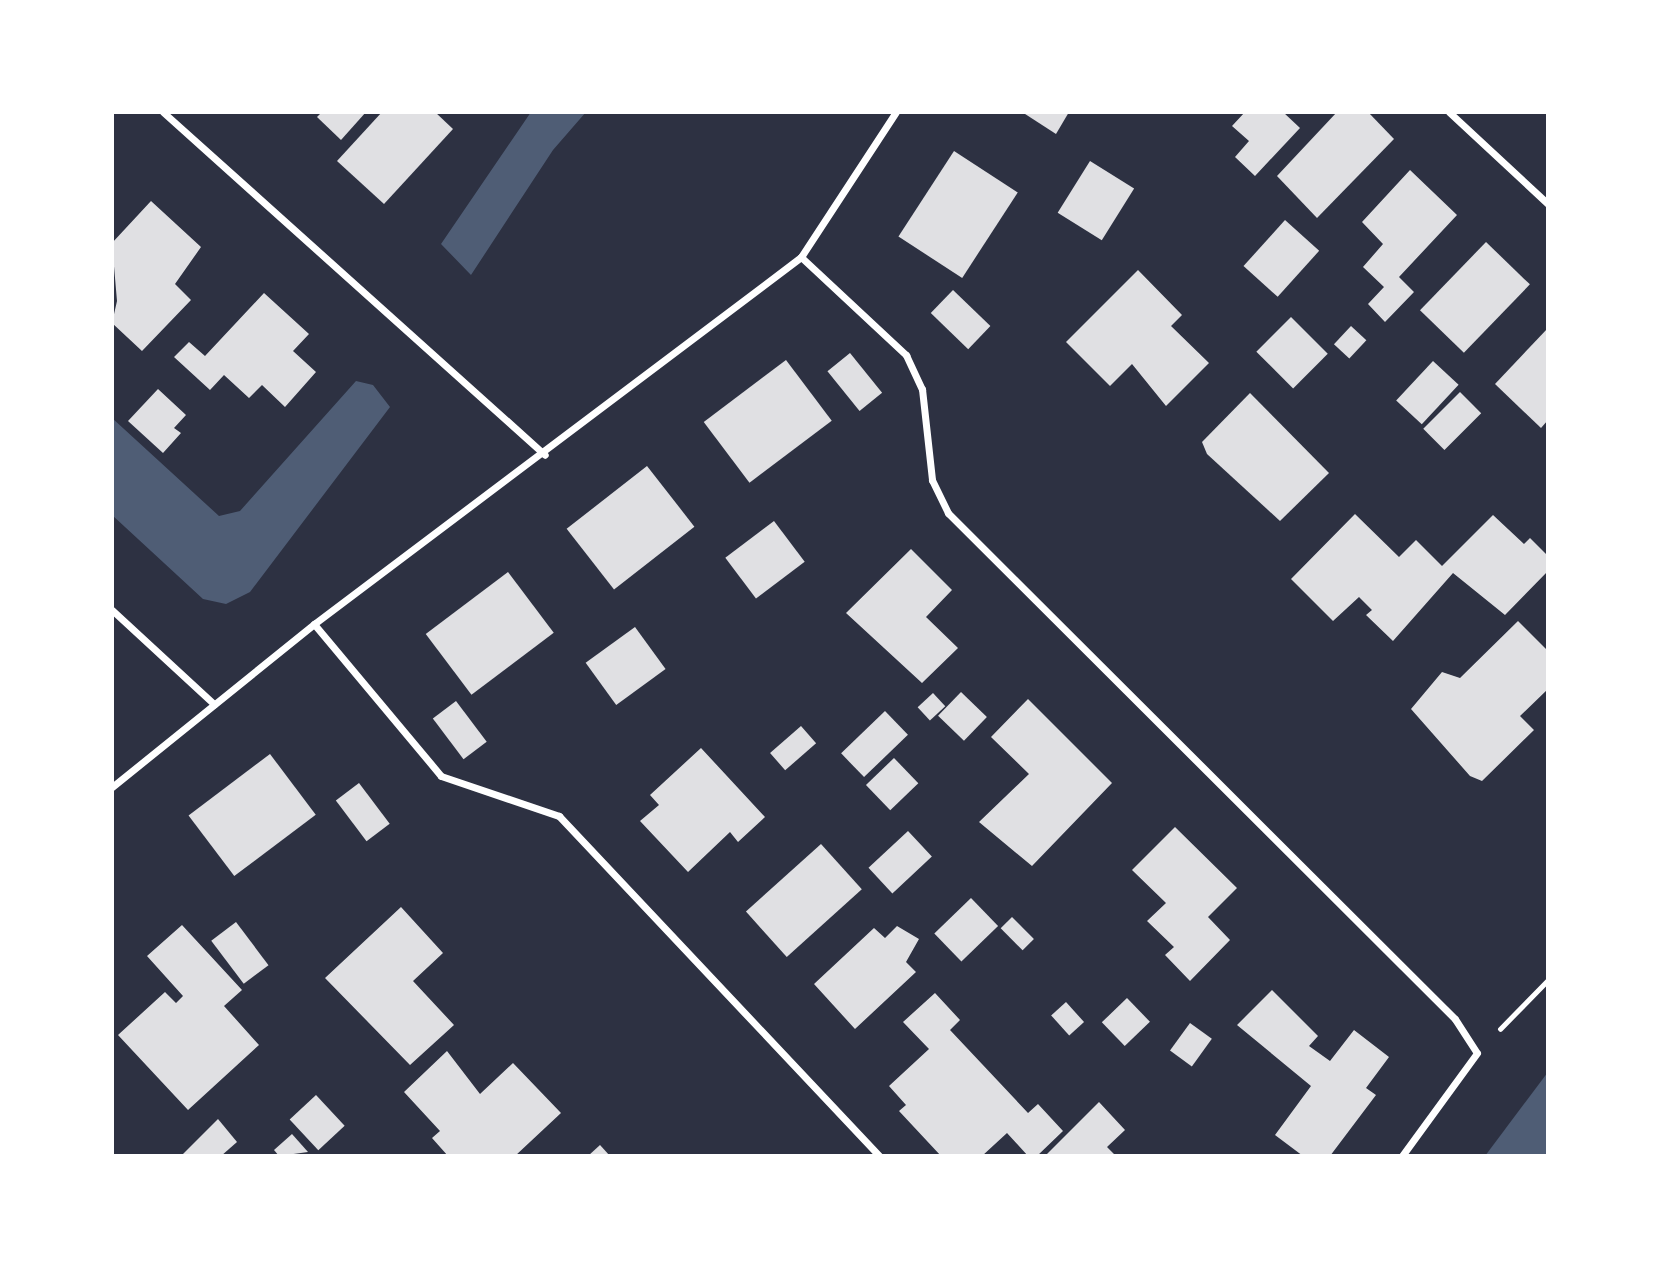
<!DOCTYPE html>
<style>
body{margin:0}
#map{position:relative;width:1660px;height:1268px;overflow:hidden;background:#2d3142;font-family:Barlow,sans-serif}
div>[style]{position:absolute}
.water>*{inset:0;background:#4f5d75}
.building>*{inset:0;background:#e0e0e3;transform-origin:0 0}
.path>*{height:4.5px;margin:-2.25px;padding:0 2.25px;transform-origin:2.25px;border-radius:2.25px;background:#fff}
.minor>*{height:7px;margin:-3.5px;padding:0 3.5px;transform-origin:3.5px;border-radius:3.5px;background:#fff}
span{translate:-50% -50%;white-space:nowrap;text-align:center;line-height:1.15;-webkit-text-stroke:5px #fff;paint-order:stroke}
.frame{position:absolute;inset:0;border:114px solid #fff;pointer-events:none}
</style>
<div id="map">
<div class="water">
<i style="clip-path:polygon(531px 112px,586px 112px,553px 150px,471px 275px,441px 244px)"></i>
<i style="clip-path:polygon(356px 381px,373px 385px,390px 407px,250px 592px,226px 604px,203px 599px,112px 515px,112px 418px,219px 516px,240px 511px)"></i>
<i style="clip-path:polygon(1548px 1072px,1548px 1156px,1485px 1156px)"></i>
</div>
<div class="building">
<i style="clip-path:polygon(322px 112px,366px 112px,341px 140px,317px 117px)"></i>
<i style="clip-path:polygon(382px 112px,435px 112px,453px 129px,384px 204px,337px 161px)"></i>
<i style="clip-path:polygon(1022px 112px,1069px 112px,1056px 134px)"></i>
<i style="clip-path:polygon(1245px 112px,1283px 112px,1300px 128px,1255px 176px,1235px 157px,1249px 141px,1232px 126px)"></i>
<i style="clip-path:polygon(1337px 112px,1368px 112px,1394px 139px,1317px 218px,1277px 176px)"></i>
<i style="left:954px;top:151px;width:76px;height:102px;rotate:33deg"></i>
<i style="left:1090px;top:161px;width:52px;height:61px;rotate:32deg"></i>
<i style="clip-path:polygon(1410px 170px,1457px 215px,1399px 277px,1414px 292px,1385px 322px,1368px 304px,1384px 287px,1363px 267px,1383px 244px,1362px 222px)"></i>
<i style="clip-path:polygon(151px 201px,201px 247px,175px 284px,191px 300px,142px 351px,112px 323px,117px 301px,112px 243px)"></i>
<i style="left:1285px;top:220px;width:46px;height:62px;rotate:42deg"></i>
<i style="left:1486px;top:242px;width:61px;height:95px;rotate:44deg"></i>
<i style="clip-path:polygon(1138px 270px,1182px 315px,1171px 326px,1209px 363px,1166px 406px,1132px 364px,1110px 386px,1066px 342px)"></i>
<i style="left:953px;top:290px;width:52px;height:32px;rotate:44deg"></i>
<i style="clip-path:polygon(264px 293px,309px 334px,293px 351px,316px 372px,285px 407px,262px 385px,249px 398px,224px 375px,210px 390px,174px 357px,189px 342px,205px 356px)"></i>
<i style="left:1291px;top:317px;width:52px;height:49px;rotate:45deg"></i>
<i style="left:1351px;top:326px;width:21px;height:25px;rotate:43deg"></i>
<i style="clip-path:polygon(1548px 328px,1548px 420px,1541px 428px,1495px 384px)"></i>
<i style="left:850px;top:353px;width:51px;height:29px;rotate:51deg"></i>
<i style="left:786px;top:360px;width:76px;height:103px;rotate:53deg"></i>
<i style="left:1433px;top:361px;width:35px;height:54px;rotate:43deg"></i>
<i style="clip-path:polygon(158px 389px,186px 415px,174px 428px,181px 433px,163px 453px,128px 421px)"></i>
<i style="left:1460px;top:392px;width:30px;height:52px;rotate:45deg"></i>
<i style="clip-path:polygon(1250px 393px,1329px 473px,1280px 521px,1207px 454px,1202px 442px)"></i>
<i style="left:647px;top:466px;width:77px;height:102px;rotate:52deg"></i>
<i style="clip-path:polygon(1355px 514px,1399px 557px,1416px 540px,1442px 566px,1493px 515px,1524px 544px,1530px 538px,1548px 556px,1548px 571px,1505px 615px,1453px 573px,1393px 641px,1366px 615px,1372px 610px,1359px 597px,1333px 621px,1291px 579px)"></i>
<i style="left:774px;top:521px;width:51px;height:61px;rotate:53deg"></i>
<i style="clip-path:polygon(911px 549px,952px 590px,926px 617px,958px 648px,922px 683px,846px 613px)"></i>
<i style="left:508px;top:572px;width:76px;height:103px;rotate:53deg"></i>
<i style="clip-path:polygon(1518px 621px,1548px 651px,1548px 689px,1520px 716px,1534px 730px,1482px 781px,1470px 776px,1411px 709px,1442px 672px,1460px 678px)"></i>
<i style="left:635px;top:627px;width:52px;height:61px;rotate:54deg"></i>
<i style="left:961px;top:692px;width:36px;height:33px;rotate:44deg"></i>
<i style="left:933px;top:693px;width:18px;height:21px;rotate:47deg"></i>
<i style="clip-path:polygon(1028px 699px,1112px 783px,1032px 866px,979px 822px,1029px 774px,991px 737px)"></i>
<i style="left:456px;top:701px;width:51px;height:29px;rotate:53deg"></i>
<i style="left:885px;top:711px;width:33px;height:61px;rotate:46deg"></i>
<i style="left:801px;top:726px;width:23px;height:41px;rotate:49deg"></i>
<i style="clip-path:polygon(701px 748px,765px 817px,738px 842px,730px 832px,688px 872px,640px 821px,659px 805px,650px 795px)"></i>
<i style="left:270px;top:754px;width:76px;height:102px;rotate:53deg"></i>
<i style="left:894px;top:758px;width:35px;height:39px;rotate:46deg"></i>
<i style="left:359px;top:783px;width:51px;height:29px;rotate:53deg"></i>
<i style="clip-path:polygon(1175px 827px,1237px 888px,1208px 917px,1230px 940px,1190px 981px,1165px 955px,1174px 947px,1147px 921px,1166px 903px,1132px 870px)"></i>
<i style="left:908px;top:831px;width:35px;height:54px;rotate:47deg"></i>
<i style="left:821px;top:844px;width:61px;height:101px;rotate:48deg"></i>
<i style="left:971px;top:898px;width:39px;height:51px;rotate:46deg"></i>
<i style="clip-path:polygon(401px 907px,443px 953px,413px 981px,454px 1025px,410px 1065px,325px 978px)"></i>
<i style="left:1012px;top:917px;width:31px;height:16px;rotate:45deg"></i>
<i style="left:236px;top:922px;width:54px;height:31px;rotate:53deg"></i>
<i style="clip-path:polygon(182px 925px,242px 990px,224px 1006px,259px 1045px,188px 1110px,118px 1035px,165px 992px,176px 1003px,183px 996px,147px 956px)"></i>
<i style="clip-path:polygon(897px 926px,919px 939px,906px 962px,916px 972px,855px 1029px,814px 984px,874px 928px,885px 938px)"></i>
<i style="clip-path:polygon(1272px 990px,1318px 1036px,1309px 1046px,1330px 1061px,1354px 1030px,1389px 1057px,1366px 1088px,1376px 1095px,1330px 1156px,1303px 1156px,1275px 1135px,1311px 1086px,1237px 1025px)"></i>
<i style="clip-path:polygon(935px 993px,960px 1020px,950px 1030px,1028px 1113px,1038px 1104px,1063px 1131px,1037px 1156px,1028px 1156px,1007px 1133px,982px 1156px,941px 1156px,899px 1111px,906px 1105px,889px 1086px,929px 1049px,903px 1022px)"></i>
<i style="left:1127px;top:998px;width:33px;height:35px;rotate:46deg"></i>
<i style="left:1066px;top:1002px;width:27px;height:20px;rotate:48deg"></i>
<i style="left:1190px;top:1023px;width:27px;height:34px;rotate:36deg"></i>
<i style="clip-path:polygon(447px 1051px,480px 1094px,513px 1063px,561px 1113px,515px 1156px,448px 1156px,432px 1138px,440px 1131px,404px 1092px)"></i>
<i style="left:316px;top:1095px;width:42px;height:36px;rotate:47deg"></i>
<i style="clip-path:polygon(1099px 1102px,1125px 1130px,1107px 1147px,1116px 1156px,1045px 1156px)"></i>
<i style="clip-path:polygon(218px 1119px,237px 1142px,221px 1156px,181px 1156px)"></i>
<i style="clip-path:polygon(292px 1134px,308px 1152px,279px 1156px,274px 1150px)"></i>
<i style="clip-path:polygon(600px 1145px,610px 1156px,588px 1156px)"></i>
</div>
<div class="path">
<i style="left:1500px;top:1029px;width:69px;rotate:-45.6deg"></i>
</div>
<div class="minor">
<i style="left:163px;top:112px;width:513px;rotate:41.92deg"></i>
<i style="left:1449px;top:112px;width:135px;rotate:42.9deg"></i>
<i style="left:801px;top:257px;width:144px;rotate:43deg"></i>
<i style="left:906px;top:355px;width:38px;rotate:65deg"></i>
<i style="left:922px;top:389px;width:92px;rotate:83.7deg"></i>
<i style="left:932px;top:480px;width:37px;rotate:64deg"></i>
<i style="left:948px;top:513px;width:716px;rotate:44.94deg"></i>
<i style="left:1455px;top:1019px;width:40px;rotate:57.1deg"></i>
<i style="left:1477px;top:1053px;width:127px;rotate:126.1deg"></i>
<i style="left:112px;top:610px;width:139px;rotate:42.7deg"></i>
<i style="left:314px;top:624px;width:198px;rotate:50.1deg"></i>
<i style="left:441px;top:776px;width:125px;rotate:18.7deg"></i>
<i style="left:559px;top:816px;width:467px;rotate:46.7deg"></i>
<i style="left:112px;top:787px;width:260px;rotate:-38.9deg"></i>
<i style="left:314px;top:624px;width:610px;rotate:-37deg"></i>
<i style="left:801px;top:257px;width:173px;rotate:-56.8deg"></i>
</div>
<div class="frame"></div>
</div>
